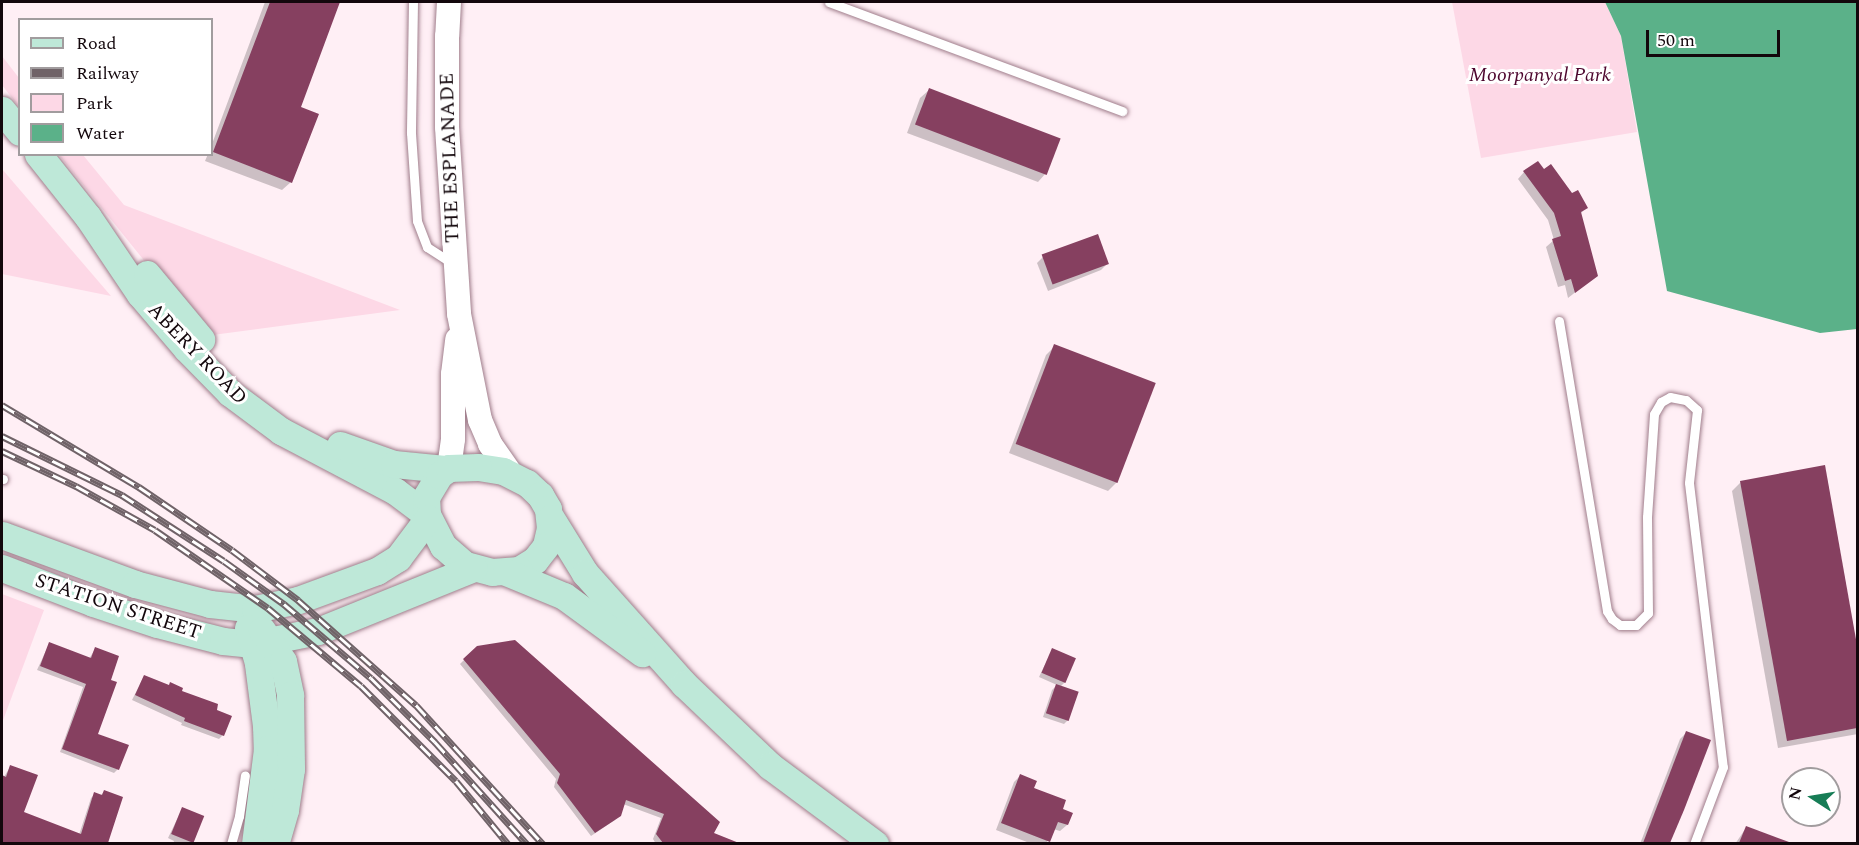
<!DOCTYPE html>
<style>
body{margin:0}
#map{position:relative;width:1859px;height:845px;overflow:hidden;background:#ffeff5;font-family:Spectral,serif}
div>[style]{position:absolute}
.green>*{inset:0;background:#fdd8e6}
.water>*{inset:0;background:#5bb189}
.shadow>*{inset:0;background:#0003}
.building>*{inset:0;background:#864060;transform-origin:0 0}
.roads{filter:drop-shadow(0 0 2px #a07d8b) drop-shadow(0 0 2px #a07d8b)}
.service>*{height:9px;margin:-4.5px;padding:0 4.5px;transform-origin:4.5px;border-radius:4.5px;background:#fff}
.tertiary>*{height:24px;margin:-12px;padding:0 12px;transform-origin:12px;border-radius:12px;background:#fff}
.secondary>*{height:27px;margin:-13.5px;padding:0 13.5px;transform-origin:13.5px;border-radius:13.5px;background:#bee8d8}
.rail>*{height:7px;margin-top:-3.5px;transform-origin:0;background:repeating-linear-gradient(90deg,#fff 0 14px,#706368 0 28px);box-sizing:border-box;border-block:2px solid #706368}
span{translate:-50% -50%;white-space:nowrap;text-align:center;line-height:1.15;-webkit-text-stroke:6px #fff;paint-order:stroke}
.park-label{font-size:20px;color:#4d062e;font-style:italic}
.street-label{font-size:20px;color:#13070c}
.frame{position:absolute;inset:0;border:3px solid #13070c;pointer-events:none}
.legend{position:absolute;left:18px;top:18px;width:195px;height:138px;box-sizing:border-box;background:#fff;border:2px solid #a19c9e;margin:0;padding:8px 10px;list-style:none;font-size:18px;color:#13070c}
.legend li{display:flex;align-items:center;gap:12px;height:30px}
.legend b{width:30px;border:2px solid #a19c9e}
.north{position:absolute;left:1781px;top:767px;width:60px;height:60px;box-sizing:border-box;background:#fff;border:2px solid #a19c9e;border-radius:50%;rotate:282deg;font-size:16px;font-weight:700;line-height:24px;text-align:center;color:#13070c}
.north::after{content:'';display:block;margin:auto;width:21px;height:27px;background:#177d56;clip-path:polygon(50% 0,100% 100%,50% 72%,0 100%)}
.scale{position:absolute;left:1646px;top:30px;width:134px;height:27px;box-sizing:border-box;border:3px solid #13070c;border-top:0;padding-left:8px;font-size:18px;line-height:21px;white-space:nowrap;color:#13070c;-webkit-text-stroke:4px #fff;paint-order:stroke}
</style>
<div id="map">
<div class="green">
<i style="clip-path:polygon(1452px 2px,1605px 2px,1621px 36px,1637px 132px,1481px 158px)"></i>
<i style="clip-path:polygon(2px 56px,19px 78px,19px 107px,2px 85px)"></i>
<i style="clip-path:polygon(59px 155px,83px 155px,124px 205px,400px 310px,205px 336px)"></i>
<i style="clip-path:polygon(2px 169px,111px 296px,2px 274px)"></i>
<i style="clip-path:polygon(2px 594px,44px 610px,2px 723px)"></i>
</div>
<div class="water">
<i style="clip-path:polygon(1605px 2px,1857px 2px,1857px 329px,1820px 333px,1667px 291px,1621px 36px)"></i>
</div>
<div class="shadow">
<i style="clip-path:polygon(265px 2px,338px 2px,300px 108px,291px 182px,282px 190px,205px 161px,208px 154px,212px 154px,212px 144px)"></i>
<i style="clip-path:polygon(929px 90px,1059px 139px,1046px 173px,1038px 182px,907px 133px,920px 98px)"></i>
<i style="clip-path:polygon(1524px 172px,1544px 172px,1586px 208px,1580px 214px,1596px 276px,1568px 298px,1565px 285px,1558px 287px,1546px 247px,1554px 240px,1548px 220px,1518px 179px)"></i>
<i style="clip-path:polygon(1043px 257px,1108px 263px,1101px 270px,1048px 291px,1037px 263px)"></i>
<i style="clip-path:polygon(1055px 346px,1117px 482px,1108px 491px,1009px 453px,1046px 355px)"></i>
<i style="clip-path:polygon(1824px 467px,1858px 654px,1858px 734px,1778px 748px,1732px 491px,1741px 482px)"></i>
<i style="clip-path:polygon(49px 644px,89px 659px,95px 649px,96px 734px,118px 769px,114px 773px,60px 752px,83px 687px,37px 670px)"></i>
<i style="clip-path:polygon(477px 647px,712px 833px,738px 844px,656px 844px,653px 839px,661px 818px,623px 804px,615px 820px,591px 836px,554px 787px,556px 779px,460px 664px)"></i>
<i style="clip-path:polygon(1052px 650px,1065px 682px,1060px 687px,1068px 720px,1064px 724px,1043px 717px,1052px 690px,1057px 685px,1039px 677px)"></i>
<i style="clip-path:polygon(144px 676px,180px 692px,215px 711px,223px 735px,219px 739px,181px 725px,182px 723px,132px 700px)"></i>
<i style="clip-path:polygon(1686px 733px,1709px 741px,1669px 844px,1640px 844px,1680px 739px)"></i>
<i style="clip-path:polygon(10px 767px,22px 813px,79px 835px,91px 798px,95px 794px,100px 796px,104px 792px,121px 798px,105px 844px,15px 844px,12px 841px,11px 844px,2px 844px,2px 776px,4px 777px)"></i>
<i style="clip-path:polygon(1020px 776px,1061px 810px,1071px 813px,1067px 825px,1060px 831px,1053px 829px,1046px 844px,1032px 844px,996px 830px,1014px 782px)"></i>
<i style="clip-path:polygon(182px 809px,202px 817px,193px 844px,173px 844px,174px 841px,168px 838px)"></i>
<i style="clip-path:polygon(1746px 828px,1788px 844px,1735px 844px)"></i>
</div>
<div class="building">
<i style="clip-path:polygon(270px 2px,340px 2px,301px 107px,319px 114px,292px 183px,213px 152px)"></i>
<i style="left:929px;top:88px;width:141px;height:39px;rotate:21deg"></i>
<i style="clip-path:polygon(1538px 161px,1544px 169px,1551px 164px,1572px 193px,1578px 190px,1588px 208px,1581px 212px,1598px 276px,1575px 293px,1571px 279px,1565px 281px,1552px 239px,1561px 236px,1554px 213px,1523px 171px)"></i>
<i style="left:1098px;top:234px;width:32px;height:60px;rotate:70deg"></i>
<i style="left:1054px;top:344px;width:109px;height:107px;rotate:21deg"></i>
<i style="clip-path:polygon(1825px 465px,1857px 645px,1857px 728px,1787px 741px,1740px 481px)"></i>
<i style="clip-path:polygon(515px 640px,720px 822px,714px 833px,739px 843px,663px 843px,656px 834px,664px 814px,626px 800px,621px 816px,595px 833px,557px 783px,560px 774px,463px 659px,477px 646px)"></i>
<i style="clip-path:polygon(49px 642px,91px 658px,95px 647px,119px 656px,111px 680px,117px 682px,98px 734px,129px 745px,119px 770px,62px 749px,86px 684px,40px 666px)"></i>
<i style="left:1052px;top:648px;width:26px;height:27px;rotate:23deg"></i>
<i style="clip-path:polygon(144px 675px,169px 685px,170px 682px,183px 688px,182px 691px,218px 704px,217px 710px,232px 716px,224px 736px,184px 721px,185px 718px,135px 695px)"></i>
<i style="left:1056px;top:684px;width:24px;height:31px;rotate:19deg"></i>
<i style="clip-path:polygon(1686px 731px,1711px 740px,1684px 810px,1670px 843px,1643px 843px)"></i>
<i style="clip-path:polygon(10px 765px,38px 775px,24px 812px,81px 834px,94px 792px,102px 795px,104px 790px,123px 797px,108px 843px,2px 843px,2px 775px,6px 777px)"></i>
<i style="clip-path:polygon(1020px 774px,1037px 781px,1034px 788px,1066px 800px,1063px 809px,1073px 813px,1068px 825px,1058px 822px,1050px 842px,1001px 823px)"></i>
<i style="left:182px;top:807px;width:24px;height:29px;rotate:22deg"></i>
<i style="clip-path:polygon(1746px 826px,1789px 842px,1789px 843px,1739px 843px)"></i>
</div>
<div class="roads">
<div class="service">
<i style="left:413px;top:2px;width:131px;rotate:90.9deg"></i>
<i style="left:411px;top:133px;width:88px;rotate:86.1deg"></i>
<i style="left:417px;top:221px;width:28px;rotate:69deg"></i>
<i style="left:427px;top:247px;width:30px;rotate:33deg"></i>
<i style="left:829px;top:2px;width:313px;rotate:20.4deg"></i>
<i style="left:1559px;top:321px;width:294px;rotate:80.6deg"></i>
<i style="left:1607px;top:611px;width:9px;rotate:58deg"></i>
<i style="left:1612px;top:619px;width:10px;rotate:37deg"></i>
<i style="left:1620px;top:625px;width:16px"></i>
<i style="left:1636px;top:625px;width:17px;rotate:-45deg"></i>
<i style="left:1648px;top:613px;width:96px;rotate:-90.6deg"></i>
<i style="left:1647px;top:517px;width:103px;rotate:-86.1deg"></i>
<i style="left:1654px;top:414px;width:14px;rotate:-60deg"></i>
<i style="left:1661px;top:402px;width:10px;rotate:-29deg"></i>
<i style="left:1670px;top:397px;width:16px;rotate:11deg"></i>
<i style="left:1686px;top:400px;width:15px;rotate:42deg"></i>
<i style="left:1697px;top:410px;width:73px;rotate:96.3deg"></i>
<i style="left:1689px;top:483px;width:286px;rotate:83.2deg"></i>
<i style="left:1723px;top:767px;width:82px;rotate:110.6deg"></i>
<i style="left:2px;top:479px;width:1px"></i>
<i style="left:231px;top:844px;width:29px;rotate:-74deg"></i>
<i style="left:239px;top:816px;width:41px;rotate:-81.7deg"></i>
</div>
<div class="tertiary">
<i style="left:449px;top:2px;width:34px;rotate:93deg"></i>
<i style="left:447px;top:36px;width:91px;rotate:90deg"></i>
<i style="left:447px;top:127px;width:187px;rotate:86.3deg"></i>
<i style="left:459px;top:314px;width:108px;rotate:78.8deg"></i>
<i style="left:480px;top:420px;width:26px;rotate:67deg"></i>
<i style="left:490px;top:444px;width:39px;rotate:55deg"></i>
<i style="left:449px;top:468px;width:29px;rotate:-82deg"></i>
<i style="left:453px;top:439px;width:65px;rotate:-90deg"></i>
<i style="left:453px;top:374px;width:35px;rotate:-83deg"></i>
</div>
<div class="secondary">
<i style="left:2px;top:110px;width:28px;rotate:51deg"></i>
<i style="left:38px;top:154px;width:80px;rotate:51.6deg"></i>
<i style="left:88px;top:217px;width:93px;rotate:56deg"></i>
<i style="left:140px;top:294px;width:71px;rotate:49.6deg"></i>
<i style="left:186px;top:348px;width:63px;rotate:45.6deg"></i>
<i style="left:230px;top:393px;width:64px;rotate:36.7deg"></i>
<i style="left:281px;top:431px;width:129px;rotate:27.8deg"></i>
<i style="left:395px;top:491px;width:40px;rotate:37deg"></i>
<i style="left:147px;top:274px;width:85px;rotate:50.3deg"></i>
<i style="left:340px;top:445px;width:57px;rotate:19.4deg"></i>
<i style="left:394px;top:464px;width:51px;rotate:5.6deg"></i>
<i style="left:478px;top:467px;width:25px;rotate:9deg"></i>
<i style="left:503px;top:471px;width:27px;rotate:27deg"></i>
<i style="left:527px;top:483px;width:18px;rotate:43deg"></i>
<i style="left:540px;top:495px;width:16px;rotate:60deg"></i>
<i style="left:548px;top:509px;width:19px;rotate:84deg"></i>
<i style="left:550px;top:528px;width:18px;rotate:103deg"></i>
<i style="left:546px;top:546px;width:18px;rotate:128deg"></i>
<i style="left:535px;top:560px;width:19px;rotate:148deg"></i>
<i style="left:519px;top:570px;width:27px;rotate:176deg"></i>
<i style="left:492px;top:572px;width:28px;rotate:-165deg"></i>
<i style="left:465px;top:565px;width:29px;rotate:-139deg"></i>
<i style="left:443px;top:546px;width:35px;rotate:-117deg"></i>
<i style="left:427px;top:515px;width:18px;rotate:-93deg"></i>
<i style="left:426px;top:497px;width:26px;rotate:-59deg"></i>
<i style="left:439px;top:475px;width:12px;rotate:-35deg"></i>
<i style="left:449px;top:468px;width:29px;rotate:-2deg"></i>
<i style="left:551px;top:518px;width:65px;rotate:58.3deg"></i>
<i style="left:585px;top:573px;width:149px;rotate:48.3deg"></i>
<i style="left:684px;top:684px;width:119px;rotate:43.6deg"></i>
<i style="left:770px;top:766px;width:131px;rotate:36.6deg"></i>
<i style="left:2px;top:535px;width:142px;rotate:20.2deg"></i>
<i style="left:135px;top:584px;width:78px;rotate:14.9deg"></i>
<i style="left:210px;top:604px;width:45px;rotate:6.3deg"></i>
<i style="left:255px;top:609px;width:44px;rotate:-11.8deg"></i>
<i style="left:298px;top:600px;width:84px;rotate:-20.2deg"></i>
<i style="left:377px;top:571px;width:25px;rotate:-32deg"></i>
<i style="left:398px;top:558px;width:50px;rotate:-53.1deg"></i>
<i style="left:2px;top:568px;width:97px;rotate:21deg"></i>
<i style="left:93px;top:603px;width:67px;rotate:18.2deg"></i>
<i style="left:157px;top:624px;width:68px;rotate:14.4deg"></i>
<i style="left:223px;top:641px;width:30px;rotate:6deg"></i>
<i style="left:253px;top:644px;width:66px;rotate:-11.3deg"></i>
<i style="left:318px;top:631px;width:168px;rotate:-22deg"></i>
<i style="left:506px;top:572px;width:63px;rotate:22.5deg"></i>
<i style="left:564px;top:596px;width:97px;rotate:36.2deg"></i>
<i style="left:248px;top:628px;width:37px;rotate:74deg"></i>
<i style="left:258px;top:664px;width:63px;rotate:82.6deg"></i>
<i style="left:266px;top:726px;width:23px;rotate:88deg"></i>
<i style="left:267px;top:749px;width:96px;rotate:97.2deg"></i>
<i style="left:262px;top:630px;width:37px;rotate:56deg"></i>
<i style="left:283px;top:661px;width:35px;rotate:78deg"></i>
<i style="left:290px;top:695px;width:74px;rotate:89.2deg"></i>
<i style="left:291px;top:769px;width:41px;rotate:98.3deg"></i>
<i style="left:285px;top:810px;width:35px;rotate:106deg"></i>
</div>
</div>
<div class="rail">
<i style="left:2px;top:405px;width:160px;rotate:30.9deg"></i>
<i style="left:139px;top:487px;width:112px;rotate:34.1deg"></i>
<i style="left:232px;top:550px;width:83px;rotate:37.1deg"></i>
<i style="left:298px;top:600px;width:158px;rotate:41.7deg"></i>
<i style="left:416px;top:705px;width:188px;rotate:47.6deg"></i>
<i style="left:2px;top:436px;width:134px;rotate:26.2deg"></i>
<i style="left:122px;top:495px;width:121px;rotate:32.9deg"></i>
<i style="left:224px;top:561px;width:74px;rotate:35.6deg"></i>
<i style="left:284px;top:604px;width:114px;rotate:40.4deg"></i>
<i style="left:371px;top:678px;width:91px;rotate:45deg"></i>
<i style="left:435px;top:742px;width:137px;rotate:48deg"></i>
<i style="left:2px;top:451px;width:82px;rotate:25.3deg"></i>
<i style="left:76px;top:486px;width:90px;rotate:29.1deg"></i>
<i style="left:155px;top:530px;width:137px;rotate:34.6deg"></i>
<i style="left:268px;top:608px;width:121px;rotate:40deg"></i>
<i style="left:361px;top:686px;width:134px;rotate:45deg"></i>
<i style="left:456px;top:781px;width:82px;rotate:50.5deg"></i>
</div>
<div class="park-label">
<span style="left:1540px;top:75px">Moorpanyal Park</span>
</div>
<div class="street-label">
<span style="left:450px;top:158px;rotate:-92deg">THE ESPLANADE</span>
<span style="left:197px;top:354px;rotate:46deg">ABERY ROAD</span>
<span style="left:118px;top:607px;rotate:18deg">STATION STREET</span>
</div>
<div class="frame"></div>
<ul class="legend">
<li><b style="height:8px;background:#bee8d8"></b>Road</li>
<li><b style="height:8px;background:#706368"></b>Railway</li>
<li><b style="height:16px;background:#fdd8e6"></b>Park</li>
<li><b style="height:16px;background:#5bb189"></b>Water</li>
</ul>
<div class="north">N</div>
<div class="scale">50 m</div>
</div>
